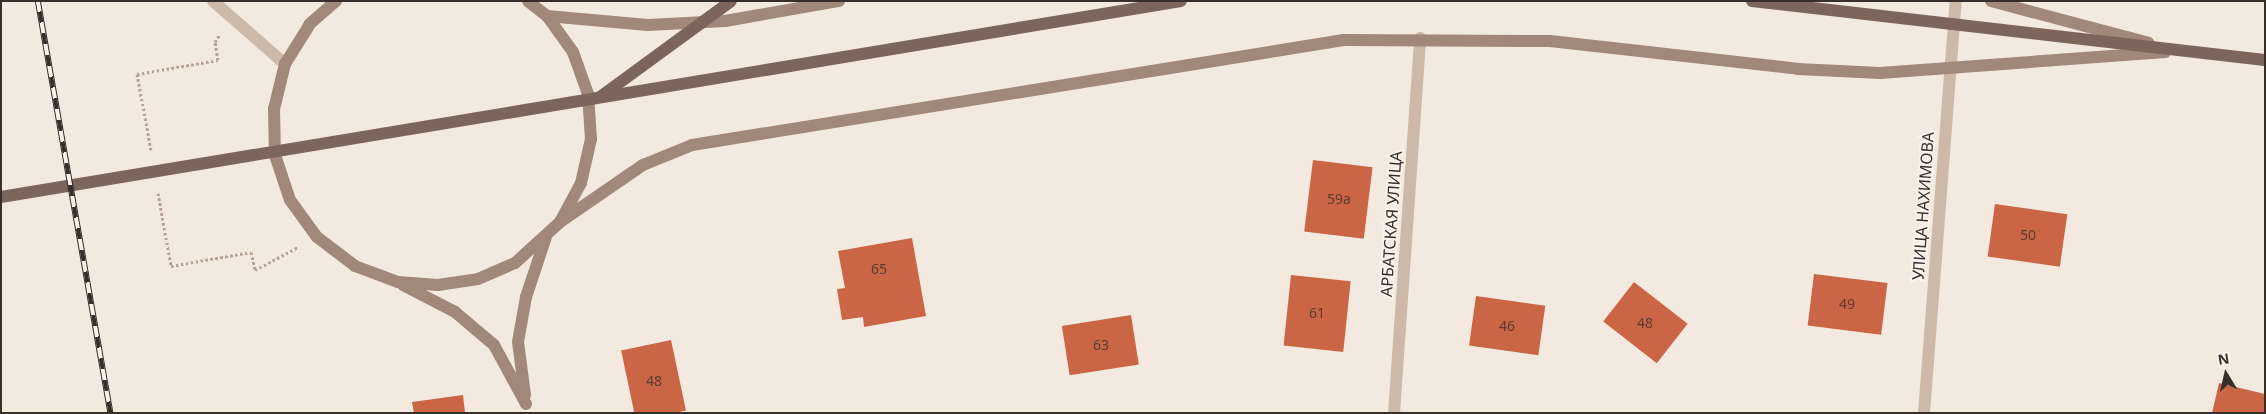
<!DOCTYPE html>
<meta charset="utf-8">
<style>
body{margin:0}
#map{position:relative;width:2266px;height:414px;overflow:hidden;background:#f4e9de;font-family:"Noto Sans",sans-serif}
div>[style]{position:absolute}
.building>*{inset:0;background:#ca6645;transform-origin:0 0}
.path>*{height:3px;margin-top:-1.5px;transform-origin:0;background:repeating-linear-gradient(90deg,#b8a393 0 2.5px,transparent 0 5px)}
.street>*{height:12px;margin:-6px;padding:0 6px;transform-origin:6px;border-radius:6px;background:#ccb9a9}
.secondary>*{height:12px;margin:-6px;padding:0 6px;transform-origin:6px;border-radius:6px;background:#a0887a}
.primary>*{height:12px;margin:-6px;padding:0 6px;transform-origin:6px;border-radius:6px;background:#7c655a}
.rail>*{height:5.5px;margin-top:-2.75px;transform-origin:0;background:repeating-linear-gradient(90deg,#fbf3eb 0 11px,#392e29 0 22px);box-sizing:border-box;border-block:1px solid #392e29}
span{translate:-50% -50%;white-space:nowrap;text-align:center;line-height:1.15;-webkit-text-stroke:4px #fbf3eb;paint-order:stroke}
.number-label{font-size:14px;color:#5d3c30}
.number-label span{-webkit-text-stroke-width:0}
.street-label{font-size:16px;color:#392e29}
.frame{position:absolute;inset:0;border:2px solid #392e29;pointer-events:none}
.north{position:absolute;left:2201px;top:349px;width:50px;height:50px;-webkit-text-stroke:4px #fbf3eb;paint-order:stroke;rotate:351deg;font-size:14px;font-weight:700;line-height:20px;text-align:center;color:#392e29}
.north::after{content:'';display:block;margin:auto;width:18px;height:22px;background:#392e29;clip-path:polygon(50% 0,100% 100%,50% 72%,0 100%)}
</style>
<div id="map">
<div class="building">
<i style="left:1313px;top:160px;width:60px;height:72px;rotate:7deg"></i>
<i style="left:1995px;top:204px;width:73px;height:53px;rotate:8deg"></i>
<i style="clip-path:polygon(912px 238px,926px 316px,864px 327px,863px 317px,842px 320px,837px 289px,845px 288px,838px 251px)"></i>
<i style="left:1814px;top:274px;width:74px;height:52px;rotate:7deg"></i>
<i style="left:1291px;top:275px;width:60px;height:71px;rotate:6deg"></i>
<i style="left:1634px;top:282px;width:68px;height:50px;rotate:38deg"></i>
<i style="left:1476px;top:296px;width:70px;height:50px;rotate:8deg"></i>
<i style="left:1131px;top:315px;width:50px;height:70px;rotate:81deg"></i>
<i style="left:671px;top:340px;width:72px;height:51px;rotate:78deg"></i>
<i style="clip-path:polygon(2219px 383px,2265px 394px,2265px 413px,2212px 413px)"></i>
<i style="clip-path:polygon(463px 395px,465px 413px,414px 413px,412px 402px)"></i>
</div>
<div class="path">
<i style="left:151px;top:150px;width:77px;rotate:-100.4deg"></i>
<i style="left:137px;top:74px;width:82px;rotate:-9.8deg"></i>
<i style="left:218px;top:60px;width:18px;rotate:-99deg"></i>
<i style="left:215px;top:42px;width:9px;rotate:-58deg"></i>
<i style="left:158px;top:193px;width:74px;rotate:79.9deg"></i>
<i style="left:171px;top:266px;width:81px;rotate:-9.9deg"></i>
<i style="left:251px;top:252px;width:18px;rotate:77deg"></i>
<i style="left:255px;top:270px;width:49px;rotate:-28.1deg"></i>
</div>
<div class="street">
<i style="left:213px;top:1px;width:96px;rotate:41.2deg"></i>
<i style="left:1394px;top:413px;width:376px;rotate:-86deg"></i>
<i style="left:1924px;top:413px;width:413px;rotate:-85.6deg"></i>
</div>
<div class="secondary">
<i style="left:336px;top:1px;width:35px;rotate:139deg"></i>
<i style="left:310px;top:24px;width:47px;rotate:122deg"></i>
<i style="left:285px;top:64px;width:46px;rotate:103.7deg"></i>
<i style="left:274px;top:109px;width:46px;rotate:88.8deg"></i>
<i style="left:275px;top:155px;width:47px;rotate:71.6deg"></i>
<i style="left:290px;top:200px;width:46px;rotate:53.9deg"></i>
<i style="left:317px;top:237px;width:48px;rotate:37.3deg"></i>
<i style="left:355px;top:266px;width:46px;rotate:20.4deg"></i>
<i style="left:398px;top:282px;width:40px;rotate:4.3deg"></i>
<i style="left:438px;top:285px;width:40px;rotate:-8.5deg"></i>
<i style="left:478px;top:279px;width:40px;rotate:-23.4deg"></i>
<i style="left:515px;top:263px;width:61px;rotate:-42.3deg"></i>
<i style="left:560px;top:222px;width:44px;rotate:-61.7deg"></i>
<i style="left:581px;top:183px;width:45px;rotate:-77.2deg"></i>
<i style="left:591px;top:139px;width:45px;rotate:-93.8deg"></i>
<i style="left:588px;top:94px;width:45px;rotate:-109.7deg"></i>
<i style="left:573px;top:52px;width:44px;rotate:-125.8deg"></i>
<i style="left:547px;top:16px;width:24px;rotate:-142deg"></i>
<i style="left:1991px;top:1px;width:163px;rotate:14.9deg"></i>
<i style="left:547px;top:16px;width:101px;rotate:5.1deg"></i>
<i style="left:648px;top:25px;width:77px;rotate:-3deg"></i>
<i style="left:725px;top:21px;width:116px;rotate:-10deg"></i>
<i style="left:560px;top:222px;width:101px;rotate:-34.5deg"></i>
<i style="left:643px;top:165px;width:53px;rotate:-22.2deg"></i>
<i style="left:692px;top:145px;width:660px;rotate:-9.15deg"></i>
<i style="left:1344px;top:40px;width:206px;rotate:0.3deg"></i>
<i style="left:1550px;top:41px;width:250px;rotate:6.4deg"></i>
<i style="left:1798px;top:69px;width:82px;rotate:2.8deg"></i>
<i style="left:1880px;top:73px;width:286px;rotate:-4.2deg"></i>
<i style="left:403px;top:285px;width:59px;rotate:27.4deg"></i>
<i style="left:455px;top:312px;width:51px;rotate:40.2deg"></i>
<i style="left:494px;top:345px;width:67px;rotate:61.5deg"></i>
<i style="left:525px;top:395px;width:53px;rotate:-97.5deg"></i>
<i style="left:518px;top:342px;width:46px;rotate:-79.9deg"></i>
<i style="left:526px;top:297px;width:63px;rotate:-71.6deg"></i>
</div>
<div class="primary">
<i style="left:1752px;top:1px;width:516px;rotate:6.56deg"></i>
<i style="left:600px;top:97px;width:162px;rotate:-36.2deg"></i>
<i style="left:1px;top:197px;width:1196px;rotate:-9.43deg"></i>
</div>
<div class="rail">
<i style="left:38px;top:1px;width:418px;rotate:80deg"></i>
</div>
<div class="number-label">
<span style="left:1339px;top:199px">59а</span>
<span style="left:2028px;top:235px">50</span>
<span style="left:879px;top:269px">65</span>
<span style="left:1847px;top:304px">49</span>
<span style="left:1317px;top:313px">61</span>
<span style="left:1645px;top:323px">48</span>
<span style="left:1507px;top:326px">46</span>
<span style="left:1101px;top:345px">63</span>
<span style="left:654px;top:381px">48</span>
</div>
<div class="street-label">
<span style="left:1923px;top:206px;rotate:-86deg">УЛИЦА НАХИМОВА</span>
<span style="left:1391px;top:224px;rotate:-86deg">АРБАТСКАЯ УЛИЦА</span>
</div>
<div class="frame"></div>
<div class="north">N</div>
</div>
